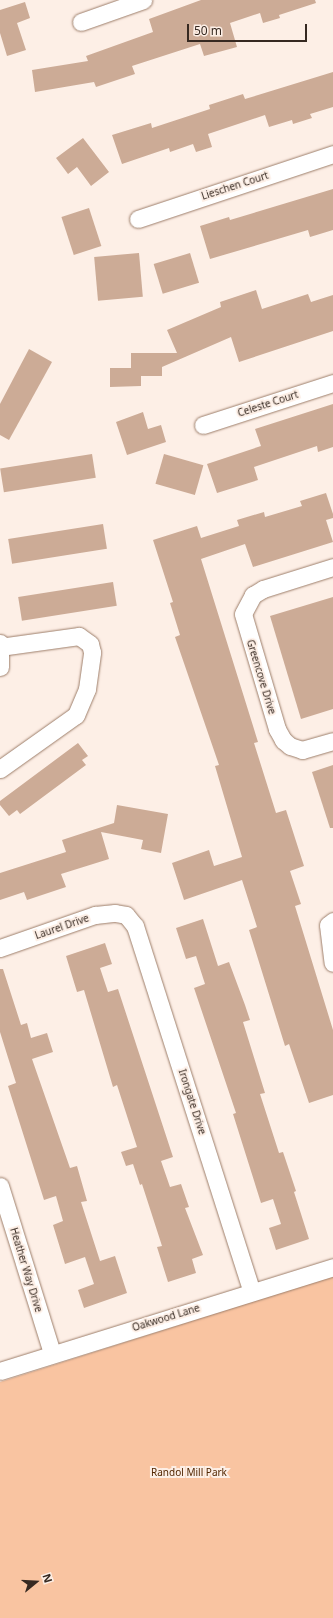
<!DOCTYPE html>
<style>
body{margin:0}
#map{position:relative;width:333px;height:1618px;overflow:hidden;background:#fdefe6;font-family:"Noto Sans",sans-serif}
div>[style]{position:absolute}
.green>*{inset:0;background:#f9c4a1}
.building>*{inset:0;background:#ccab96;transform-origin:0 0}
.roads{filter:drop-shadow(0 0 1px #9d7e6a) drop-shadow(0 0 1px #9d7e6a)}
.minor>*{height:17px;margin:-8.5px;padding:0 8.5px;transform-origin:8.5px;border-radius:8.5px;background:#fff}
span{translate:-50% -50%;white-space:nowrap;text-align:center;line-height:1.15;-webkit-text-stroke:4px #fdefe6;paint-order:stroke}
.street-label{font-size:10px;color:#362921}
.park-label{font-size:10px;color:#522600}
.north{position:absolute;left:16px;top:1562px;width:40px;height:40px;-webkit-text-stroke:3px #fdefe6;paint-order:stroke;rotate:72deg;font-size:11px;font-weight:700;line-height:16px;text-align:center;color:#362921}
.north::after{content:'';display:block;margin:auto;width:14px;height:18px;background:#362921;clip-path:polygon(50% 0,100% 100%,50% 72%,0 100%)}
.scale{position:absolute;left:187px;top:24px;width:120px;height:18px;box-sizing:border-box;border:2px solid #362921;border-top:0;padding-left:5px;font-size:12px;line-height:14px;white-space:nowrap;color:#362921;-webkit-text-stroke:3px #fdefe6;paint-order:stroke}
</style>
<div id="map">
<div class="green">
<i style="clip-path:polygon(333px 1276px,333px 1618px,0 1618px,0 1382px)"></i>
</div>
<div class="building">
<i style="clip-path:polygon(201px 0,315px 0,316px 3px,279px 15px,280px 18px,263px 23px,260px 13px,230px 23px,237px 47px,204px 56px,200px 44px,132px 66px,135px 74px,96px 87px,94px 82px,35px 92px,32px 70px,88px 61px,86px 56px,153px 32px,149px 19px)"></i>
<i style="clip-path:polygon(25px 2px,30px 18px,17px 23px,26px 50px,7px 56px,0 33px,0 10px)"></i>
<i style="clip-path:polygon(333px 72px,333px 107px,310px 114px,312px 118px,293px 124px,292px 120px,269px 127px,265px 115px,208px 134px,212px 147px,196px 152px,193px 144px,170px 152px,169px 148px,122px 164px,112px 135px,151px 123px,152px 128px,210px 109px,209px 105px,243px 94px,245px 99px)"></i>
<i style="clip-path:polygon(83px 138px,109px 172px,91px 186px,77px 167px,68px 174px,56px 158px)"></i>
<i style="clip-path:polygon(333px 189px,333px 230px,310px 237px,308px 230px,210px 259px,200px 226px,229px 217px,230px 220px)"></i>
<i style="left:89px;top:208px;width:40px;height:29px;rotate:72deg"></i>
<i style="left:139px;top:253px;width:44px;height:45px;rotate:85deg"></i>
<i style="left:190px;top:253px;width:31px;height:38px;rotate:73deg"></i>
<i style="clip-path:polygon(256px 290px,262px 309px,308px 294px,311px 302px,333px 295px,333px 331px,239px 362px,231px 337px,162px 367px,162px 376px,141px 376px,141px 386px,110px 387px,110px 368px,131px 368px,131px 353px,177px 353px,167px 330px,221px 307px,220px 302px)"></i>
<i style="clip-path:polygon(29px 349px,52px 362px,9px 440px,0 435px,0 404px)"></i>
<i style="clip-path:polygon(333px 404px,333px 447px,318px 452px,317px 446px,254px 467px,258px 480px,217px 493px,207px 464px,261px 446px,255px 429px)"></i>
<i style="clip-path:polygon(143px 412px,148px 429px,161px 425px,166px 442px,127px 455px,116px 422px)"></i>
<i style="left:92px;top:454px;width:24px;height:93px;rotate:81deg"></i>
<i style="left:164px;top:454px;width:41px;height:31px;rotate:16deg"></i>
<i style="clip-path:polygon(326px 493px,333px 514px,333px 518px,326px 520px,333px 542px,253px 567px,245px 544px,201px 559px,258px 742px,254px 743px,276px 813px,286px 810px,304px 866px,290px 871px,301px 904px,295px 906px,333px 1030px,333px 1095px,309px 1103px,289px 1044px,285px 1046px,249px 930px,257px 927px,242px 880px,184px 900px,172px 863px,209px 850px,214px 866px,242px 857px,215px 766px,219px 765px,175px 637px,180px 635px,170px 603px,173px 602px,153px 540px,197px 526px,201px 538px,239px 526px,237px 520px,264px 512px,265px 517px,302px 506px,300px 501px)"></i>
<i style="left:103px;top:524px;width:25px;height:96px;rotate:81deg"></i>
<i style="left:113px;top:582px;width:24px;height:96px;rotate:81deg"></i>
<i style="clip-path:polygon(333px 597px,333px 709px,301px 719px,270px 616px)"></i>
<i style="clip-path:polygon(78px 743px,88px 756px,82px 760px,86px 765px,20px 814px,17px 810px,9px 816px,0 805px,0 801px)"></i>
<i style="clip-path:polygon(333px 765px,333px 828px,330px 828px,312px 772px)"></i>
<i style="clip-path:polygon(117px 805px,168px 814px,161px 853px,141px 849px,143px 840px,101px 832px,109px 859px,61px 874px,66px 887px,27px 900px,24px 892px,0 900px,0 873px,66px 852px,62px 840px,114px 823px)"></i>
<i style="clip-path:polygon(203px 919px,218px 966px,229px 962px,245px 1005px,250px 1020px,243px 1022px,265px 1093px,260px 1094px,279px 1153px,283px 1152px,296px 1191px,294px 1192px,309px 1239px,276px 1250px,269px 1228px,281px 1224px,273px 1199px,261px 1203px,233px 1114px,236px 1113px,194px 988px,205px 984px,196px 956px,186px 959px,176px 928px)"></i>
<i style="clip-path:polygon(105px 943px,112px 964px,100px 968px,108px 992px,118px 989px,173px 1157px,161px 1161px,170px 1187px,181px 1184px,189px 1207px,185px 1208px,203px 1255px,192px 1259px,196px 1273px,168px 1282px,157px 1247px,162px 1246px,142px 1184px,140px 1185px,133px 1164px,126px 1166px,121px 1152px,137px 1147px,117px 1085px,113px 1087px,84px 990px,77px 992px,66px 956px)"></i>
<i style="clip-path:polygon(0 969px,3px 969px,21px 1025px,27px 1023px,31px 1038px,47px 1033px,53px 1052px,32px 1059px,70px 1168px,77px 1166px,87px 1201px,81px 1202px,100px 1261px,115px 1256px,127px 1293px,84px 1308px,78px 1290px,94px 1284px,85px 1257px,65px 1264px,53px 1225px,63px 1221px,56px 1196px,44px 1200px,8px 1086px,16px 1083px,0 1032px)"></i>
</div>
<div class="roads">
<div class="minor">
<i style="left:81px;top:22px;width:66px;rotate:-19.5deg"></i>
<i style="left:138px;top:219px;width:206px;rotate:-18.4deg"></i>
<i style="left:203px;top:425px;width:137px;rotate:-17.9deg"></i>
<i style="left:333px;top:567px;width:73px;rotate:162.6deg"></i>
<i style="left:263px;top:589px;width:12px;rotate:149deg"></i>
<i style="left:253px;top:595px;width:21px;rotate:118deg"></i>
<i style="left:243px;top:614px;width:120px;rotate:73.5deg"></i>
<i style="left:277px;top:729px;width:13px;rotate:61deg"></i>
<i style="left:283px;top:740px;width:9px;rotate:41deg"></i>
<i style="left:290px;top:746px;width:13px;rotate:18deg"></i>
<i style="left:302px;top:750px;width:32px;rotate:-16deg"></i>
<i style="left:0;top:643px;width:24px;rotate:90deg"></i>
<i style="left:0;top:769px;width:93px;rotate:-35.4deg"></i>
<i style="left:76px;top:715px;width:28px;rotate:-67deg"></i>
<i style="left:87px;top:689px;width:37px;rotate:-82deg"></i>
<i style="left:92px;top:652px;width:8px;rotate:-104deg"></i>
<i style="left:90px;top:644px;width:14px;rotate:-144deg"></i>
<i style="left:79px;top:636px;width:80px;rotate:172.1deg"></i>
<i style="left:333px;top:921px;width:6px;rotate:141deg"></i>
<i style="left:328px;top:925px;width:38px;rotate:83deg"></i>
<i style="left:0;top:948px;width:101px;rotate:-19.2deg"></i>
<i style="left:95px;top:915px;width:20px;rotate:-6deg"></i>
<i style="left:115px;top:913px;width:11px;rotate:10deg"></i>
<i style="left:126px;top:915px;width:14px;rotate:51deg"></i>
<i style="left:135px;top:926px;width:384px;rotate:72.3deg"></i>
<i style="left:0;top:1186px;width:175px;rotate:72.7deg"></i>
<i style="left:0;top:1371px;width:349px;rotate:-17.3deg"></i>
</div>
</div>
<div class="street-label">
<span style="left:235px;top:186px;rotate:-18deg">Lieschen Court</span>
<span style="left:268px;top:404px;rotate:-18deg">Celeste Court</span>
<span style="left:261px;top:677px;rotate:73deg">Greencove Drive</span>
<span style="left:62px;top:927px;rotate:-19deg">Laurel Drive</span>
<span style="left:192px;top:1102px;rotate:72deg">Irongate Drive</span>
<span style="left:26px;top:1270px;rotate:73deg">Heather Way Drive</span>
<span style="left:166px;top:1318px;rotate:-17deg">Oakwood Lane</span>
</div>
<div class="park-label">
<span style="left:189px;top:1473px">Randol Mill Park</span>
</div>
<div class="north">N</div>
<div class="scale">50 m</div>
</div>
